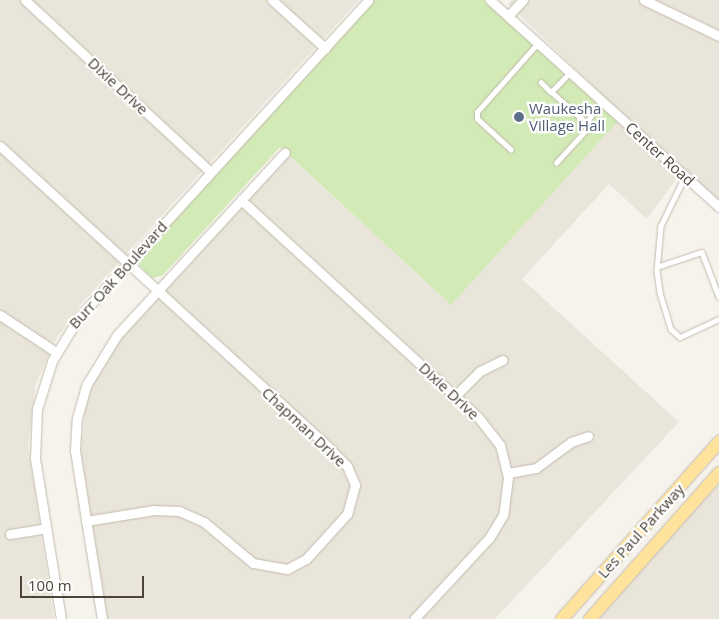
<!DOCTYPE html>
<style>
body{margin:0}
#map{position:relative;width:719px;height:619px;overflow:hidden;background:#f6f3ec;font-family:"Open Sans",sans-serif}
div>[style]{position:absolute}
.residential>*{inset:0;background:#eae5da}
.green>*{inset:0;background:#d2eab5}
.roads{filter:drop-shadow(0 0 1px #c2bbae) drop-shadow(0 0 1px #c2bbae)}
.lane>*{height:4.5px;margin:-2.25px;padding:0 2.25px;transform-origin:2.25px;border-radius:2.25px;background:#fff}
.street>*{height:9px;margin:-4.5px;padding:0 4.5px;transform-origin:4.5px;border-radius:4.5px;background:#fff}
.primary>*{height:12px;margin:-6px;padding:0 6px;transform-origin:6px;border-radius:6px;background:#ffe39c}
.dots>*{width:14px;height:14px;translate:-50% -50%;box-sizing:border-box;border:2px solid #fff;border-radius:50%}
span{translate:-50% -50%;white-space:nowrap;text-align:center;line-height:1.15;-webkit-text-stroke:4.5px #fff;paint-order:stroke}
.street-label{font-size:15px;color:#4b4439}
.service-label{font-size:15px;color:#4e5e75}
.left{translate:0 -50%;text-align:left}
.scale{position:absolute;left:20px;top:576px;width:124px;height:22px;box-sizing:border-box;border:2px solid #4b4439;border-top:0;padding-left:6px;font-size:15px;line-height:18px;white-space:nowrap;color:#4b4439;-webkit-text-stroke:4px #fff;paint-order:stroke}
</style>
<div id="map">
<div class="residential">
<i style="clip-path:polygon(0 0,359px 0,80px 305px,56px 339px,36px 383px,28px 446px,54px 619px,0 619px)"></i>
<i style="clip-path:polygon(511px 0,719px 0,719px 201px,682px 171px,647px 219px,609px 184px,522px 279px,679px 422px,495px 619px,106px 619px,81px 452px,86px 396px,111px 349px,287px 154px,451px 305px,623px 115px,508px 4px)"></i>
<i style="clip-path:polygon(719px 484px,719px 619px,599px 619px,688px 517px)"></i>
</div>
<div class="green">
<i style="clip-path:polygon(374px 0,484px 0,618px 121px,451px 305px,280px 147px,163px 275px,152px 278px,139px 265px,138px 258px)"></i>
</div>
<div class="roads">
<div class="lane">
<i style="left:541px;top:82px;width:14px;rotate:45deg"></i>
<i style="left:586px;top:123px;width:27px;rotate:-54deg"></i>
<i style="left:511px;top:150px;width:46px;rotate:-137.6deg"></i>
<i style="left:477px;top:119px;width:7px;rotate:-90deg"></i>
<i style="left:477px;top:112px;width:92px;rotate:-48.5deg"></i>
<i style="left:556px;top:163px;width:45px;rotate:-47.7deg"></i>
<i style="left:586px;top:130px;width:7px;rotate:-90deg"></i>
<i style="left:586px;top:123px;width:47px;rotate:-138.5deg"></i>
<i style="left:551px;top:92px;width:28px;rotate:-46deg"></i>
<i style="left:685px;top:177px;width:55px;rotate:116.1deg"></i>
<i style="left:661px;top:226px;width:45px;rotate:95.1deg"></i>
<i style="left:657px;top:271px;width:22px;rotate:82deg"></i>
<i style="left:660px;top:293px;width:38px;rotate:73deg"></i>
<i style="left:671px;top:329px;width:12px;rotate:42deg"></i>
<i style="left:680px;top:337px;width:43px;rotate:-24.8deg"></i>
<i style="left:657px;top:267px;width:47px;rotate:-18.4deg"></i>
<i style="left:702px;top:252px;width:48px;rotate:69.3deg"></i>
</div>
<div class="street">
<i style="left:25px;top:0;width:253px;rotate:42.8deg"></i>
<i style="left:272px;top:0;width:72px;rotate:42.2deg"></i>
<i style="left:490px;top:0;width:309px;rotate:42.1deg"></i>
<i style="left:644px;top:0;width:83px;rotate:25.6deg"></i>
<i style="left:508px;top:16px;width:22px;rotate:-47deg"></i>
<i style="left:0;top:146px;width:445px;rotate:42.5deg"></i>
<i style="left:328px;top:447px;width:27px;rotate:45deg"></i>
<i style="left:347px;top:466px;width:21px;rotate:67deg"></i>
<i style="left:355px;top:485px;width:30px;rotate:105deg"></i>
<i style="left:347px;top:514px;width:61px;rotate:132.3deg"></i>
<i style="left:306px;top:559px;width:21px;rotate:152deg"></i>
<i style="left:287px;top:569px;width:35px;rotate:-170deg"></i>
<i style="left:253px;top:563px;width:64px;rotate:-140.1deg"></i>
<i style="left:204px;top:522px;width:27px;rotate:-156deg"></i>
<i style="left:179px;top:511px;width:25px;rotate:-178deg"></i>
<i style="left:154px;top:510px;width:69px;rotate:170.8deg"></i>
<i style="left:241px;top:200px;width:321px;rotate:42.5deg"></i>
<i style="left:478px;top:417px;width:36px;rotate:52deg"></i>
<i style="left:500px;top:445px;width:33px;rotate:76deg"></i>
<i style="left:508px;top:477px;width:38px;rotate:97deg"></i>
<i style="left:503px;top:515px;width:27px;rotate:121deg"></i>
<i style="left:489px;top:538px;width:110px;rotate:132.8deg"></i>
<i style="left:0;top:315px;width:67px;rotate:33.5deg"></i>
<i style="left:455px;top:396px;width:35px;rotate:-45deg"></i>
<i style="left:480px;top:371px;width:25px;rotate:-26deg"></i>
<i style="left:508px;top:473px;width:28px;rotate:-10deg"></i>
<i style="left:536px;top:468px;width:44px;rotate:-36.6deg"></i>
<i style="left:571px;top:442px;width:18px;rotate:-19deg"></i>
<i style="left:10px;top:534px;width:36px;rotate:-9deg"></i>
<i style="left:61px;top:619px;width:163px;rotate:-99.2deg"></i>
<i style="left:35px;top:458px;width:49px;rotate:-87.7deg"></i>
<i style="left:37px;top:409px;width:50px;rotate:-72.6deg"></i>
<i style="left:52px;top:361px;width:52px;rotate:-58.5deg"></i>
<i style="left:79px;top:317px;width:429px;rotate:-47.6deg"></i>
<i style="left:102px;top:619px;width:170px;rotate:-99.1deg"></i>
<i style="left:75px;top:451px;width:33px;rotate:-87deg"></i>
<i style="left:77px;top:418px;width:35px;rotate:-74deg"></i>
<i style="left:87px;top:384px;width:57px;rotate:-58.5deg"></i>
<i style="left:117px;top:335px;width:248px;rotate:-47.4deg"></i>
</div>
<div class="primary">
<i style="left:562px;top:619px;width:237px;rotate:-48.4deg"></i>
<i style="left:590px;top:619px;width:195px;rotate:-48.5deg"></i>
</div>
</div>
<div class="dots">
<i style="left:519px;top:117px;background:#5c6f8a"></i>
</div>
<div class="street-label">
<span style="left:118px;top:86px;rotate:43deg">Dixie Drive</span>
<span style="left:660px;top:154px;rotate:42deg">Center Road</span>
<span style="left:118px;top:275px;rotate:-48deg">Burr Oak Boulevard</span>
<span style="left:449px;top:391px;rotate:43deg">Dixie Drive</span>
<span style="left:304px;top:427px;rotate:43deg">Chapman Drive</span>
<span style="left:641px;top:531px;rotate:-48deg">Les Paul Parkway</span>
</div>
<div class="service-label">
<span class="left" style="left:529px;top:117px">Waukesha<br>Village Hall</span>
</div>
<div class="scale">100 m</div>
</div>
